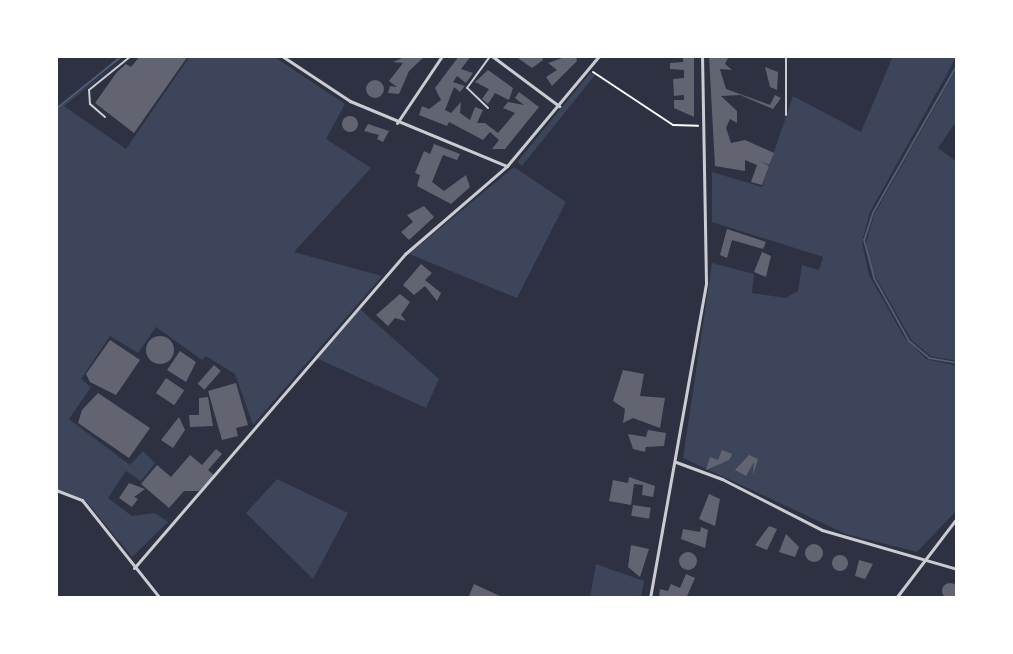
<!DOCTYPE html>
<style>
body{margin:0}
#map{position:relative;width:1013px;height:654px;overflow:hidden;background:#2d3142;font-family:"Archivo Narrow",sans-serif}
div>[style]{position:absolute}
.green>*{inset:0;background:#3c4559}
.stream>*{height:2px;margin:-1px;padding:0 1px;transform-origin:1px;border-radius:1px;background:#4f5d75}
.building>*{inset:0;background:#626471;transform-origin:0 0}
.round{border-radius:50%}
.path>*{height:2px;margin:-1px;padding:0 1px;transform-origin:1px;border-radius:1px;background:#fff}
.service>*{height:2px;margin:-1px;padding:0 1px;transform-origin:1px;border-radius:1px;background:#caccd0}
.minor>*{height:3px;margin:-1.5px;padding:0 1.5px;transform-origin:1.5px;border-radius:1.5px;background:#caccd0}
span{translate:-50% -50%;white-space:nowrap;text-align:center;line-height:1.15;-webkit-text-stroke:8px #fff;paint-order:stroke}
.frame{position:absolute;inset:0;border:58px solid #fff;pointer-events:none}
</style>
<div id="map">
<div class="green">
<i style="clip-path:polygon(127px 56px,64px 106px,126px 149px,190px 56px,273px 56px,345px 104px,326px 139px,371px 168px,294px 252px,382px 276px,253px 425px,235px 374px,206px 356px,202px 360px,156px 327px,138px 353px,110px 336px,81px 379px,91px 387px,69px 419px,130px 465px,143px 451px,155px 463px,141px 481px,126px 471px,108px 498px,132px 516px,155px 513px,168px 522px,132px 557px,86px 501px,56px 488px,56px 110px)"></i>
<i style="clip-path:polygon(893px 56px,957px 56px,870px 212px,862px 242px,869px 275px,904px 337px,926px 359px,957px 366px,957px 510px,917px 552px,846px 534px,683px 458px,712px 263px,754px 274px,752px 293px,786px 298px,798px 291px,802px 265px,819px 270px,823px 257px,712px 222px,712px 172px,762px 187px,793px 96px,861px 132px)"></i>
<i style="clip-path:polygon(957px 68px,957px 120px,938px 148px,957px 162px,957px 361px,931px 356px,912px 341px,873px 272px,866px 243px,874px 215px)"></i>
<i style="clip-path:polygon(590px 73px,595px 75px,522px 166px,517px 162px)"></i>
<i style="clip-path:polygon(514px 167px,566px 202px,517px 298px,409px 254px)"></i>
<i style="clip-path:polygon(360px 309px,439px 379px,426px 408px,316px 358px)"></i>
<i style="clip-path:polygon(277px 479px,348px 513px,313px 579px,246px 513px)"></i>
<i style="clip-path:polygon(596px 564px,644px 581px,641px 598px,590px 598px)"></i>
</div>
<div class="stream">
<i style="left:957px;top:65px;width:170px;rotate:119.6deg"></i>
<i style="left:873px;top:213px;width:28px;rotate:108deg"></i>
<i style="left:864px;top:240px;width:39px;rotate:75deg"></i>
<i style="left:874px;top:278px;width:72px;rotate:60.9deg"></i>
<i style="left:909px;top:341px;width:26px;rotate:40deg"></i>
<i style="left:929px;top:358px;width:28px;rotate:10deg"></i>
<i style="left:56px;top:109px;width:85px;rotate:-38.8deg"></i>
</div>
<div class="building">
<i style="clip-path:polygon(140px 56px,188px 56px,134px 133px,95px 103px,117px 72px,126px 64px,131px 67px)"></i>
<i style="clip-path:polygon(407px 56px,425px 56px,409px 71px,399px 94px,388px 93px,390px 86px,397px 87px,389px 81px,403px 63px,393px 62px)"></i>
<i style="clip-path:polygon(459px 56px,471px 56px,461px 69px,473px 73px,466px 83px,457px 76px,453px 82px,465px 86px,460px 92px,454px 87px,445px 110px,451px 113px,461px 102px,460px 113px,470px 120px,475px 107px,483px 110px,477px 123px,485px 123px,498px 133px,515px 113px,503px 108px,508px 102px,524px 105px,515px 98px,519px 92px,539px 107px,505px 149px,492px 149px,499px 140px,490px 132px,483px 140px,449px 122px,447px 126px,419px 115px,422px 106px,429px 109px,441px 100px,435px 88px)"></i>
<i style="clip-path:polygon(515px 56px,541px 56px,543px 60px,532px 68px)"></i>
<i style="clip-path:polygon(568px 56px,576px 56px,577px 61px,552px 86px,546px 77px,557px 70px,548px 63px)"></i>
<i style="clip-path:polygon(683px 56px,694px 56px,694px 117px,674px 108px,674px 100px,684px 100px,684px 95px,674px 96px,673px 79px,684px 78px,684px 70px,670px 69px,670px 63px,683px 62px)"></i>
<i style="clip-path:polygon(709px 56px,729px 56px,725px 64px,732px 70px,720px 69px,726px 89px,770px 105px,775px 95px,781px 98px,773px 109px,740px 95px,721px 96px,737px 111px,737px 123px,730px 119px,726px 128px,731px 143px,745px 140px,774px 153px,769px 165px,759px 160px,769px 166px,762px 185px,751px 182px,757px 165px,745px 160px,745px 171px,715px 166px)"></i>
<i style="clip-path:polygon(765px 67px,778px 72px,777px 90px,770px 87px)"></i>
<i style="clip-path:polygon(488px 70px,513px 88px,509px 100px,495px 93px,488px 104px,482px 99px,489px 89px,475px 82px)"></i>
<i class="round" style="left:366px;top:80px;width:18px;height:18px"></i>
<i class="round" style="left:342px;top:116px;width:16px;height:16px"></i>
<i style="clip-path:polygon(368px 124px,389px 131px,383px 142px,377px 139px,379px 135px,364px 131px)"></i>
<i style="clip-path:polygon(434px 144px,460px 154px,457px 160px,443px 155px,432px 182px,444px 191px,466px 175px,470px 187px,451px 204px,417px 186px,420px 175px,415px 173px,424px 151px,430px 154px)"></i>
<i style="clip-path:polygon(424px 206px,434px 217px,409px 240px,401px 232px,413px 222px,407px 215px)"></i>
<i style="clip-path:polygon(727px 229px,766px 242px,763px 249px,732px 240px,727px 258px,720px 255px)"></i>
<i style="clip-path:polygon(762px 252px,771px 256px,766px 277px,754px 272px)"></i>
<i style="clip-path:polygon(421px 264px,432px 273px,425px 280px,441px 293px,437px 301px,425px 286px,414px 295px,403px 285px)"></i>
<i style="clip-path:polygon(400px 294px,410px 302px,401px 315px,406px 321px,395px 318px,388px 326px,376px 315px)"></i>
<i class="round" style="left:146px;top:336px;width:28px;height:28px"></i>
<i style="clip-path:polygon(110px 340px,140px 360px,116px 395px,90px 382px,86px 374px)"></i>
<i style="clip-path:polygon(180px 351px,196px 362px,186px 382px,167px 370px)"></i>
<i style="left:214px;top:365px;width:9px;height:25px;rotate:41deg"></i>
<i style="clip-path:polygon(623px 370px,644px 374px,640px 396px,665px 398px,660px 428px,633px 418px,623px 423px,625px 409px,613px 401px)"></i>
<i style="left:166px;top:378px;width:22px;height:18px;rotate:34deg"></i>
<i style="clip-path:polygon(236px 383px,248px 425px,236px 428px,238px 436px,222px 440px,208px 391px)"></i>
<i style="clip-path:polygon(98px 393px,150px 428px,129px 458px,78px 423px,82px 410px)"></i>
<i style="clip-path:polygon(208px 397px,213px 426px,190px 427px,189px 415px,199px 415px,199px 398px)"></i>
<i style="clip-path:polygon(179px 417px,185px 430px,173px 448px,161px 440px)"></i>
<i style="clip-path:polygon(648px 430px,666px 433px,664px 446px,646px 447px,645px 452px,633px 449px,628px 434px,646px 437px)"></i>
<i style="clip-path:polygon(216px 449px,222px 454px,208px 470px,214px 475px,199px 491px,184px 491px,169px 508px,141px 484px,157px 465px,171px 477px,190px 455px,202px 465px)"></i>
<i style="clip-path:polygon(722px 450px,732px 454px,729px 460px,706px 470px,710px 457px,718px 460px)"></i>
<i style="clip-path:polygon(749px 455px,758px 459px,753px 475px,754px 462px,746px 476px,735px 470px)"></i>
<i style="clip-path:polygon(629px 477px,655px 486px,653px 497px,642px 495px,643px 485px,634px 484px,631px 505px,609px 501px,613px 480px,628px 483px)"></i>
<i style="clip-path:polygon(129px 483px,145px 489px,134px 497px,138px 499px,132px 507px,119px 498px)"></i>
<i style="clip-path:polygon(709px 494px,720px 499px,715px 526px,699px 519px)"></i>
<i style="left:633px;top:505px;width:18px;height:11px;rotate:9deg"></i>
<i style="clip-path:polygon(769px 526px,777px 529px,767px 550px,755px 545px)"></i>
<i style="clip-path:polygon(701px 527px,708px 530px,705px 548px,681px 539px,683px 529px,700px 532px)"></i>
<i style="clip-path:polygon(786px 534px,799px 547px,795px 557px,779px 552px)"></i>
<i class="round" style="left:805px;top:544px;width:18px;height:18px"></i>
<i style="clip-path:polygon(631px 545px,649px 549px,640px 577px,628px 567px)"></i>
<i class="round" style="left:679px;top:552px;width:18px;height:18px"></i>
<i class="round" style="left:832px;top:555px;width:16px;height:16px"></i>
<i style="clip-path:polygon(859px 560px,873px 564px,865px 579px,855px 576px)"></i>
<i style="clip-path:polygon(686px 574px,695px 578px,687px 596px,659px 598px,660px 589px,668px 591px,671px 584px,680px 588px)"></i>
<i class="round" style="left:942px;top:583px;width:16px;height:16px"></i>
<i style="clip-path:polygon(474px 584px,504px 598px,468px 598px)"></i>
</div>
<div class="path">
<i style="left:593px;top:72px;width:96px;rotate:33.5deg"></i>
<i style="left:673px;top:125px;width:25px;rotate:2deg"></i>
</div>
<div class="service">
<i style="left:786px;top:56px;width:59px;rotate:90deg"></i>
<i style="left:488px;top:108px;width:29px;rotate:-136deg"></i>
<i style="left:467px;top:88px;width:39px;rotate:-54deg"></i>
<i style="left:105px;top:117px;width:20px;rotate:-139deg"></i>
<i style="left:90px;top:104px;width:14px;rotate:-94deg"></i>
<i style="left:89px;top:90px;width:54px;rotate:-39deg"></i>
</div>
<div class="minor">
<i style="left:282px;top:56px;width:82px;rotate:33.5deg"></i>
<i style="left:350px;top:101px;width:170px;rotate:22.5deg"></i>
<i style="left:492px;top:56px;width:84px;rotate:36.7deg"></i>
<i style="left:397px;top:123px;width:81px;rotate:-56.1deg"></i>
<i style="left:676px;top:462px;width:49px;rotate:20.3deg"></i>
<i style="left:722px;top:479px;width:112px;rotate:27deg"></i>
<i style="left:822px;top:530px;width:141px;rotate:16.1deg"></i>
<i style="left:56px;top:490px;width:28px;rotate:21deg"></i>
<i style="left:82px;top:500px;width:125px;rotate:51.5deg"></i>
<i style="left:134px;top:568px;width:415px;rotate:-49.2deg"></i>
<i style="left:405px;top:254px;width:135px;rotate:-40.8deg"></i>
<i style="left:507px;top:166px;width:143px;rotate:-50.1deg"></i>
<i style="left:650px;top:598px;width:320px;rotate:-79.9deg"></i>
<i style="left:706px;top:283px;width:227px;rotate:-91deg"></i>
<i style="left:896px;top:598px;width:101px;rotate:-52.7deg"></i>
</div>
<div class="frame"></div>
</div>
